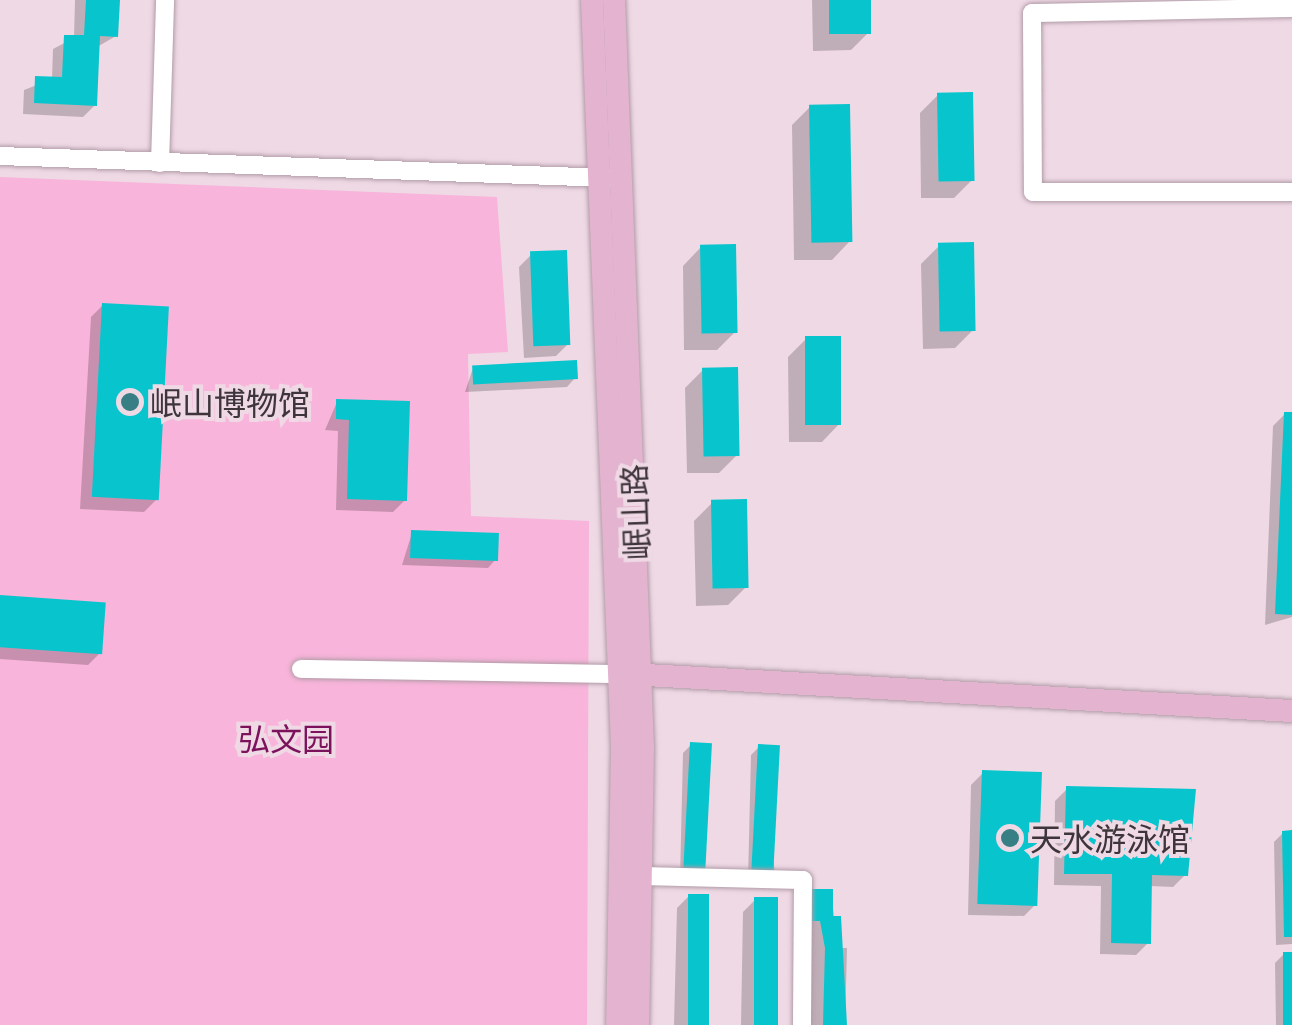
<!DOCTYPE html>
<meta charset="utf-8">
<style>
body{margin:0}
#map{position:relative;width:1292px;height:1025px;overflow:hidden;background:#efd9e5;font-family:Barlow,"Noto Sans SC",sans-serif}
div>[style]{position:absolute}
.green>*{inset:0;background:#f8b4da}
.shadow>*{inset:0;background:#0003}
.building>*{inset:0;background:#08c5cd;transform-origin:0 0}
.roads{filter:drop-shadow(0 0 2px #b19ca7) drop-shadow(0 0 2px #b19ca7)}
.minor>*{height:18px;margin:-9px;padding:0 9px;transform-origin:9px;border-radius:9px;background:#fff}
.major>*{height:22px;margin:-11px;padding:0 11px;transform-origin:11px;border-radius:11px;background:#e3b3cf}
.dots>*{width:28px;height:28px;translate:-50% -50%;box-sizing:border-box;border:5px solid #efd9e5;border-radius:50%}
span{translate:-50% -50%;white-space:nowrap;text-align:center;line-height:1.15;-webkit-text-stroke:8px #efd9e5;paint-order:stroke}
.poi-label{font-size:32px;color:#3e353a}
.left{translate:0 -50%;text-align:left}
.street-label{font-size:32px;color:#3e353a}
.park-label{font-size:32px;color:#7c125c}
</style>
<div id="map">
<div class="green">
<i style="clip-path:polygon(0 177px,497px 197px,508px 352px,468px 354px,471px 516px,589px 521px,587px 1025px,0 1025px)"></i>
</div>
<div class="shadow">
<i style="clip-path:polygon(75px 0,117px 0,116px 36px,97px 47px,95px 105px,83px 117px,23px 114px,24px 90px,52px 79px,53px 49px,74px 38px)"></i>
<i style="clip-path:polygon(812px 0,868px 0,869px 32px,851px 50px,813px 51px)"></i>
<i style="clip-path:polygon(938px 95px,972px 180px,954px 198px,921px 198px,920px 113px)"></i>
<i style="clip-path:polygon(810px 107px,850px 241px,832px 260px,794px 260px,792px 125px)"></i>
<i style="clip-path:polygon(939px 246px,973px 330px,955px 348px,923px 349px,921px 264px)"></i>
<i style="clip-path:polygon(701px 247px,735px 332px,717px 350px,684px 350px,683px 266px)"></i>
<i style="clip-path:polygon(531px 255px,568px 344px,556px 356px,524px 358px,519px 267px)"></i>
<i style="clip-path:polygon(103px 305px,156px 500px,144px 512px,80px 509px,91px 317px)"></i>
<i style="clip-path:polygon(806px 339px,840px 423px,822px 442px,789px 442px,788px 357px)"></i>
<i style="clip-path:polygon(473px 368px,575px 378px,567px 387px,465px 392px)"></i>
<i style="clip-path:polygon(703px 370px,737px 455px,719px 473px,687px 473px,685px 388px)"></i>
<i style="clip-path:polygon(337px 402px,405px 500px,393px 512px,336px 510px,338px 431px,325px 430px)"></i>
<i style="clip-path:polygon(1285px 414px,1292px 617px,1265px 625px,1273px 426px)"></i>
<i style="clip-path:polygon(712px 503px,746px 587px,728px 605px,696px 606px,694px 521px)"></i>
<i style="clip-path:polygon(412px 533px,496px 559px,488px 568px,402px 565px)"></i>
<i style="clip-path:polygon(0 598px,100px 653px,88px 665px,0 659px)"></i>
<i style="clip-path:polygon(691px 745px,698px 879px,680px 878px,683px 753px)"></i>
<i style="clip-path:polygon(759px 747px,775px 873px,748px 881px,751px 755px)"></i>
<i style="clip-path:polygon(983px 773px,1036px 904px,1024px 916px,968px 915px,971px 785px)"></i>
<i style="clip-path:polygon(1067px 789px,1185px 875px,1173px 887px,1150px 886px,1148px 943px,1136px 955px,1100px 954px,1101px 886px,1054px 885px,1055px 801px)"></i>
<i style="clip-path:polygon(1283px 833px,1292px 833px,1292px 944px,1276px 945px,1274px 842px)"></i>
<i style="clip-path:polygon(831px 892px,838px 948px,847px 948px,845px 1025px,811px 1025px,809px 932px,799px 932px)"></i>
<i style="clip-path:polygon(689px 896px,703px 1025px,674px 1025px,677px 908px)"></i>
<i style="clip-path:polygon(755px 900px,773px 1025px,741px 1025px,743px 912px)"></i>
<i style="clip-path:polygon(1284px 954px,1292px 954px,1292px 1025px,1276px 1025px,1275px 963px)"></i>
</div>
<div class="building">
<i style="clip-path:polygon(86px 0,120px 0,118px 37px,100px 36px,97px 106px,34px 103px,35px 76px,62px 77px,64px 35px,84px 35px)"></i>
<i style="left:829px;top:0;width:42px;height:34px"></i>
<i style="left:973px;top:92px;width:89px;height:36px;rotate:89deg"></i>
<i style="left:850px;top:104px;width:138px;height:41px;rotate:89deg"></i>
<i style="left:974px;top:242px;width:89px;height:36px;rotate:89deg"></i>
<i style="left:736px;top:244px;width:89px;height:36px;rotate:89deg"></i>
<i style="left:567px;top:250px;width:95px;height:37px;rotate:88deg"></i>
<i style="left:102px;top:303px;width:67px;height:194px;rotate:3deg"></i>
<i style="left:805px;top:336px;width:36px;height:89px"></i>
<i style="left:577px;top:360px;width:19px;height:105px;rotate:87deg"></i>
<i style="left:738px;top:367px;width:89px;height:36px;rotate:89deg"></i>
<i style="clip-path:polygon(336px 399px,410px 401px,407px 501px,347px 499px,349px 420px,336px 419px)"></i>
<i style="clip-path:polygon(1284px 412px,1292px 412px,1292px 615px,1275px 614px)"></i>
<i style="left:747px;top:499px;width:89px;height:36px;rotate:89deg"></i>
<i style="left:411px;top:530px;width:88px;height:28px;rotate:2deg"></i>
<i style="left:0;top:595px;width:106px;height:52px;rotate:4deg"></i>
<i style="left:690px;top:742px;width:22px;height:129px;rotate:3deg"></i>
<i style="left:758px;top:744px;width:22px;height:129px;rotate:3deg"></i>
<i style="left:982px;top:770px;width:60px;height:134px;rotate:2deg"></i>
<i style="clip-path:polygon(1066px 786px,1196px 789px,1188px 876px,1152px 875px,1151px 944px,1111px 943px,1112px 874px,1064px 874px)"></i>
<i style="clip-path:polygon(1292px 830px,1292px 937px,1284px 937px,1282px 831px)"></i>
<i style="clip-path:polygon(810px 889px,833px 889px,833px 916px,841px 916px,847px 1025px,823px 1025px,825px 948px,820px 921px,809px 921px)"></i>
<i style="left:688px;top:894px;width:21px;height:131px"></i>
<i style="left:754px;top:897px;width:24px;height:128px"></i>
<i style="left:1283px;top:952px;width:9px;height:73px"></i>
</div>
<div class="roads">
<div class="minor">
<i style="left:1292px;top:8px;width:260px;rotate:178.9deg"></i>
<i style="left:1032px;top:13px;width:179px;rotate:89.7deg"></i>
<i style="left:1033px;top:192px;width:259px"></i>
<i style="left:0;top:156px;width:610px;rotate:2.07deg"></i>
<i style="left:160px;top:163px;width:163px;rotate:-88.2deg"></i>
<i style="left:301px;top:669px;width:318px;rotate:0.9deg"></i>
<i style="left:641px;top:876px;width:162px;rotate:1.4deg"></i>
<i style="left:803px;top:880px;width:145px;rotate:90.4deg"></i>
</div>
<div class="major">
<i style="left:592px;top:0;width:749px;rotate:87.7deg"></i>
<i style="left:622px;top:748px;width:277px;rotate:91deg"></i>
<i style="left:614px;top:0;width:749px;rotate:87.78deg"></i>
<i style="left:643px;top:748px;width:277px;rotate:91deg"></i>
<i style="left:628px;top:674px;width:665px;rotate:3.19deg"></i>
</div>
</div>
<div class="dots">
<i style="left:130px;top:402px;background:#377f84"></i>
<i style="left:1010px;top:838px;background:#377f84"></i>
</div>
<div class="poi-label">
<span class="left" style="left:150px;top:402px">岷山博物馆</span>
<span class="left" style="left:1030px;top:838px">天水游泳馆</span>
</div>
<div class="street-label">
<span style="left:635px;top:512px;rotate:-92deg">岷山路</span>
</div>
<div class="park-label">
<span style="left:286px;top:738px">弘文园</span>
</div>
</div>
